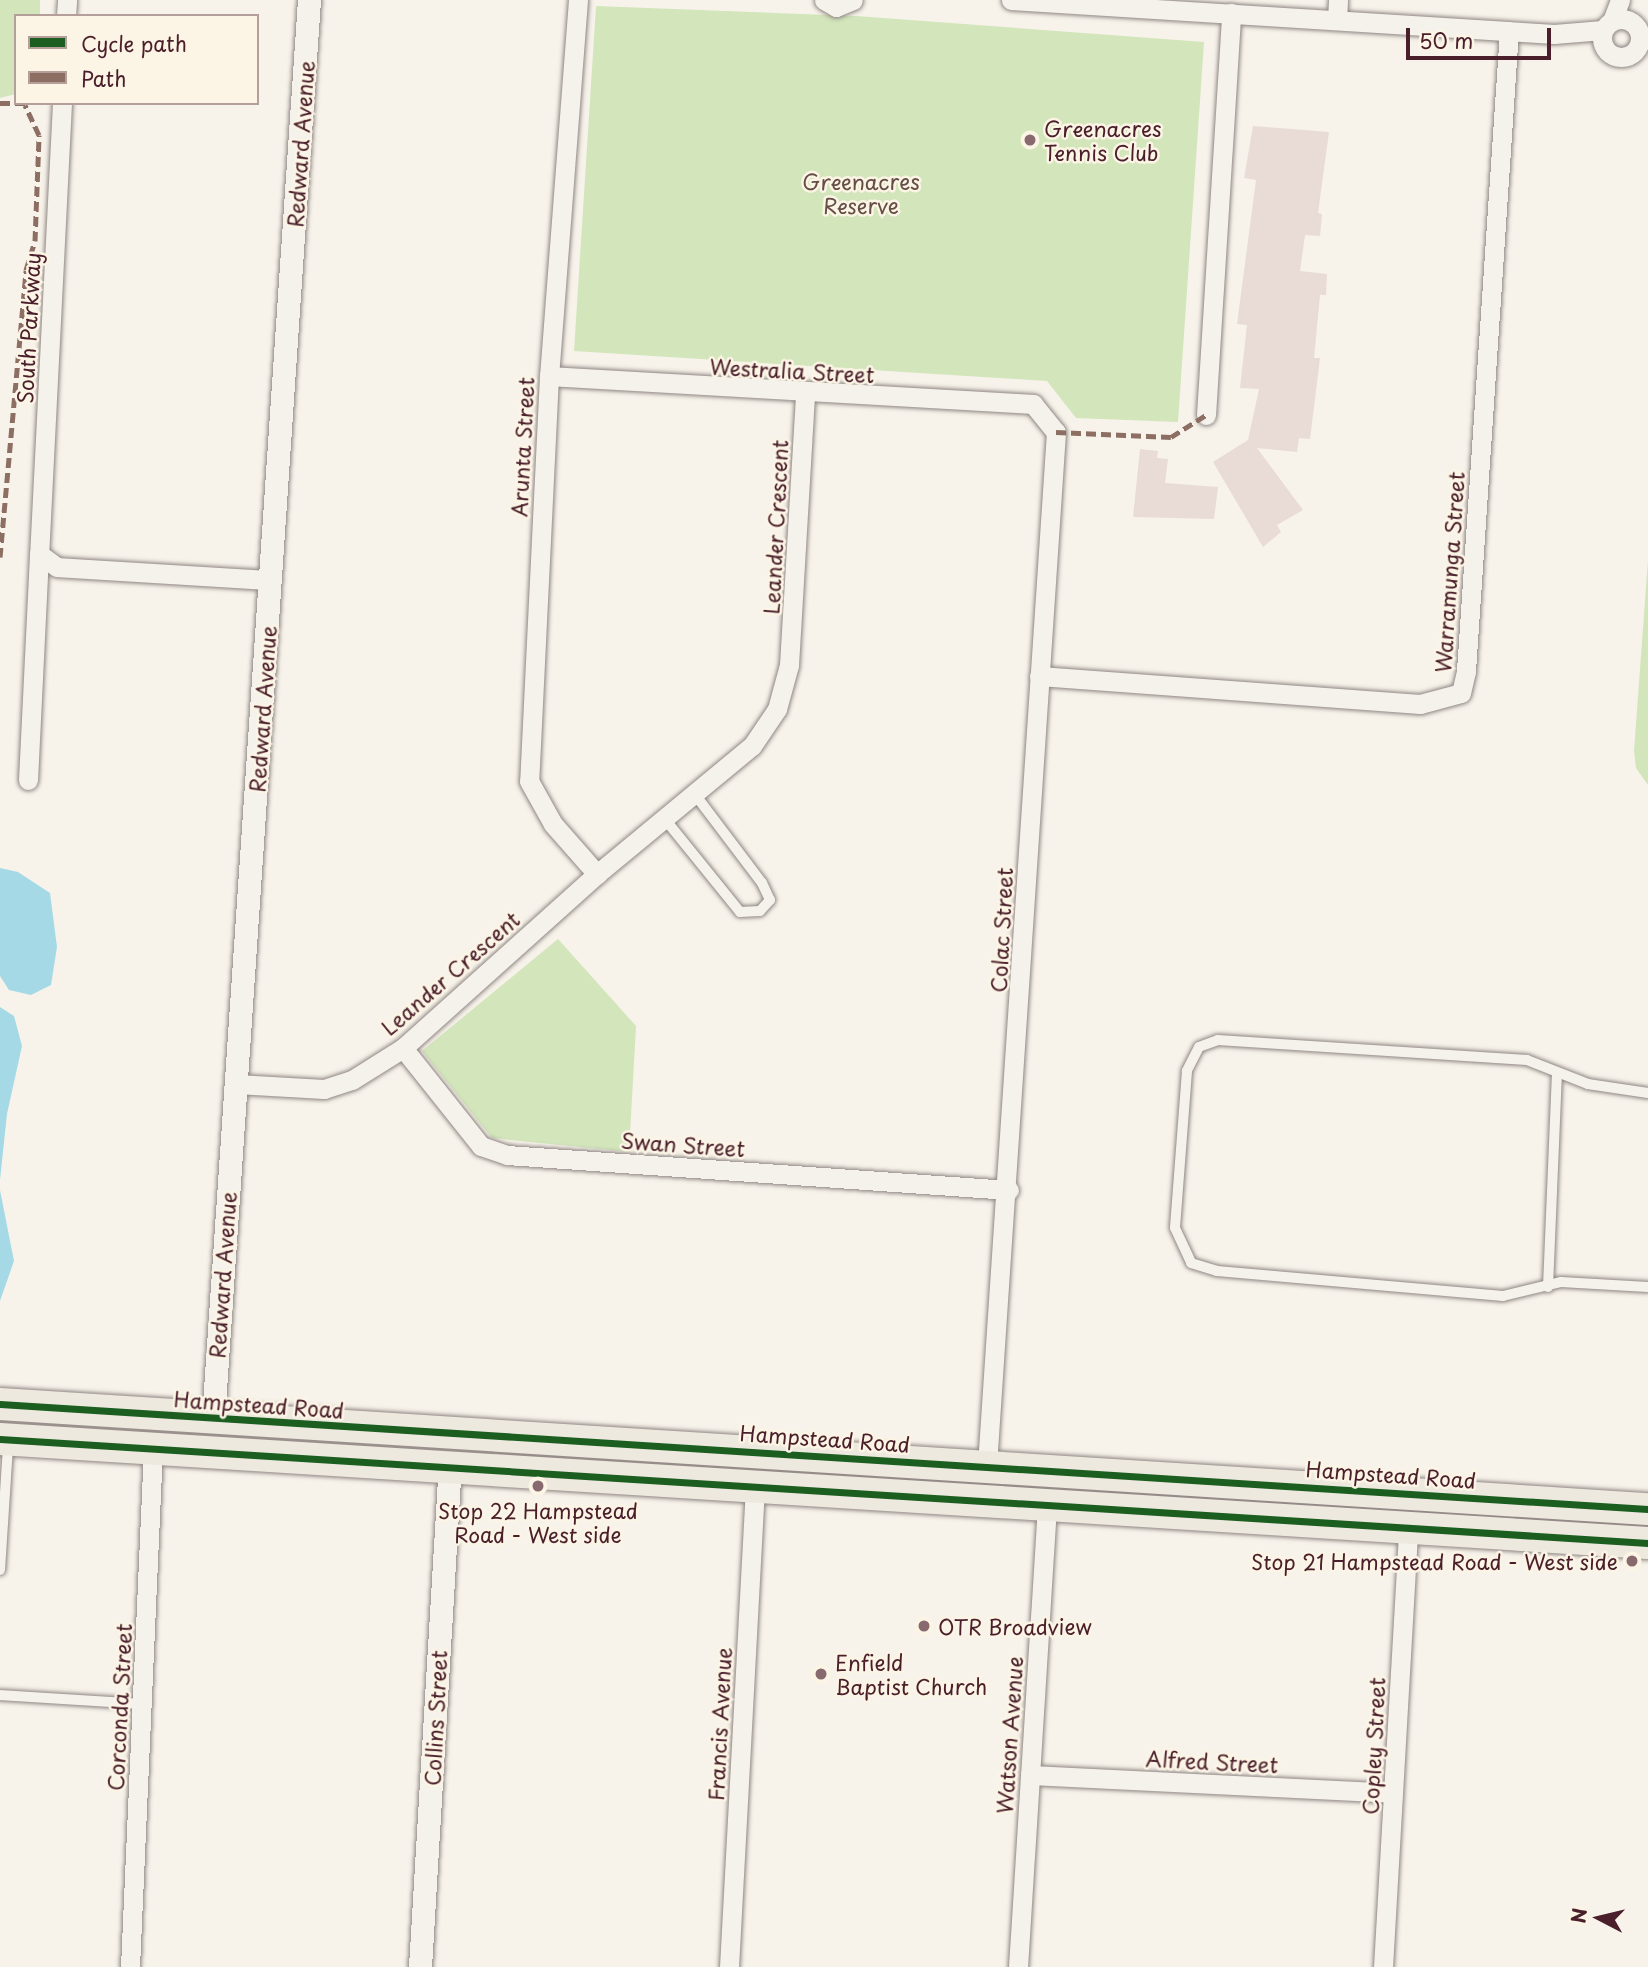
<!DOCTYPE html>
<style>
body{margin:0}
#map{position:relative;width:1648px;height:1967px;overflow:hidden;background:#f7f3ea;font-family:"Playpen Sans",sans-serif}
div>[style]{position:absolute}
.green>*{inset:0;background:#d2e5bb}
.water>*{inset:0;background:#a6d9e6}
.building>*{inset:0;background:#e9dbd6}
.roads{filter:drop-shadow(0 0 2px #908684) drop-shadow(0 0 2px #908684)}
.service>*{height:10px;margin:-5px;padding:0 5px;transform-origin:5px;border-radius:5px;background:#f5f2ec}
.minor>*{height:19px;margin:-9.5px;padding:0 9.5px;transform-origin:9.5px;border-radius:9.5px;background:#f5f2ec}
.minor>.ring{margin:-9.5px;padding:0;box-sizing:content-box;background:none;border:19px solid #f5f2ec;border-radius:50%}
.tertiary>*{height:23px;margin:-11.5px;padding:0 11.5px;transform-origin:11.5px;border-radius:11.5px;background:#f5f2ec}
.trunk>*{height:32px;margin:-16px;padding:0 16px;transform-origin:16px;border-radius:16px;background:#eee9df}
.quiet>*{height:5px;margin-top:-2.5px;transform-origin:0;background:repeating-linear-gradient(90deg,#8d6e63 0 10px,transparent 0 15px)}
.cycleway>*{height:7px;margin:-3.5px;padding:0 3.5px;transform-origin:3.5px;border-radius:3.5px;background:#1b5e20}
.dots>*{width:19px;height:19px;translate:-50% -50%;box-sizing:border-box;border:4px solid #fcf5e5;border-radius:50%}
span{translate:-50% -50%;white-space:nowrap;text-align:center;line-height:1.15;-webkit-text-stroke:5px #fcf5e5;paint-order:stroke}
.poi-label{font-size:21px;color:#4a1f2b}
.left{translate:0 -50%;text-align:left}
.right{translate:-100% -50%;text-align:right}
.street-label{font-size:21px;color:#4a1f2b}
.park-label{font-size:21px;color:#644e46}
.legend{position:absolute;left:14px;top:14px;width:245px;height:91px;box-sizing:border-box;background:#fcf5e5;border:2px solid #b59f9b;margin:0;padding:9px 12px;list-style:none;font-size:21px;color:#4a1f2b}
.legend li{display:flex;align-items:center;gap:14px;height:35px}
.legend b{width:35px;border:2px solid #b59f9b}
.north{position:absolute;left:1564px;top:1883px;width:70px;height:70px;-webkit-text-stroke:5px #fcf5e5;paint-order:stroke;rotate:277deg;font-size:19px;font-weight:700;line-height:28px;text-align:center;color:#4a1f2b}
.north::after{content:'';display:block;margin:auto;width:24px;height:32px;background:#4a1f2b;clip-path:polygon(50% 0,100% 100%,50% 72%,0 100%)}
.scale{position:absolute;left:1406px;top:28px;width:145px;height:32px;box-sizing:border-box;border:4px solid #4a1f2b;border-top:0;padding-left:9px;font-size:21px;line-height:24px;white-space:nowrap;color:#4a1f2b;-webkit-text-stroke:5px #fcf5e5;paint-order:stroke}
</style>
<div id="map">
<div class="green">
<i style="clip-path:polygon(0 0,40px 0,40px 16px,16px 16px,16px 94px,0 98px)"></i>
<i style="clip-path:polygon(596px 6px,856px 16px,1204px 42px,1178px 422px,1076px 418px,1047px 381px,574px 351px)"></i>
<i style="clip-path:polygon(1648px 560px,1648px 785px,1636px 768px,1634px 751px)"></i>
<i style="clip-path:polygon(558px 939px,636px 1026px,629px 1152px,492px 1138px,422px 1051px)"></i>
</div>
<div class="water">
<i style="clip-path:polygon(0 868px,18px 872px,50px 893px,57px 947px,51px 985px,31px 995px,9px 990px,0 976px)"></i>
<i style="clip-path:polygon(0 1007px,14px 1016px,22px 1046px,7px 1114px,0 1180px)"></i>
<i style="clip-path:polygon(0 1190px,14px 1261px,0 1301px)"></i>
</div>
<div class="building">
<i style="clip-path:polygon(1253px 126px,1329px 132px,1318px 213px,1322px 214px,1320px 236px,1305px 235px,1300px 271px,1327px 274px,1326px 295px,1320px 295px,1314px 358px,1320px 358px,1310px 439px,1299px 438px,1297px 452px,1257px 448px,1303px 510px,1277px 525px,1281px 532px,1263px 547px,1213px 462px,1248px 440px,1259px 389px,1240px 388px,1247px 325px,1237px 324px,1256px 180px,1244px 178px)"></i>
<i style="clip-path:polygon(1140px 449px,1158px 451px,1157px 458px,1168px 459px,1165px 483px,1218px 487px,1214px 519px,1133px 517px)"></i>
</div>
<div class="roads">
<div class="service">
<i style="left:664px;top:818px;width:121px;rotate:51deg"></i>
<i style="left:740px;top:912px;width:20px;rotate:-3deg"></i>
<i style="left:760px;top:911px;width:15px;rotate:-48deg"></i>
<i style="left:770px;top:900px;width:19px;rotate:-115deg"></i>
<i style="left:762px;top:883px;width:113px;rotate:-127.1deg"></i>
<i style="left:1648px;top:1093px;width:61px;rotate:-171.5deg"></i>
<i style="left:1588px;top:1084px;width:66px;rotate:-158.5deg"></i>
<i style="left:1527px;top:1060px;width:310px;rotate:-176.3deg"></i>
<i style="left:1218px;top:1040px;width:20px;rotate:160deg"></i>
<i style="left:1199px;top:1047px;width:27px;rotate:117deg"></i>
<i style="left:1187px;top:1071px;width:157px;rotate:94.4deg"></i>
<i style="left:1175px;top:1228px;width:38px;rotate:65deg"></i>
<i style="left:1191px;top:1263px;width:27px;rotate:17deg"></i>
<i style="left:1217px;top:1271px;width:287px;rotate:5deg"></i>
<i style="left:1503px;top:1296px;width:60px;rotate:-13.6deg"></i>
<i style="left:1561px;top:1282px;width:87px;rotate:3.3deg"></i>
<i style="left:1548px;top:1287px;width:214px;rotate:-87.6deg"></i>
<i style="left:0;top:1570px;width:125px;rotate:-86.3deg"></i>
<i style="left:0;top:1695px;width:142px;rotate:3.6deg"></i>
</div>
<div class="minor">
<i style="left:578px;top:0;width:377px;rotate:94.4deg"></i>
<i style="left:549px;top:376px;width:405px;rotate:92.8deg"></i>
<i style="left:529px;top:781px;width:49px;rotate:60.8deg"></i>
<i style="left:553px;top:824px;width:67px;rotate:48.7deg"></i>
<i style="left:824px;top:0;width:14px;rotate:30deg"></i>
<i style="left:836px;top:7px;width:18px;rotate:-22deg"></i>
<i style="left:1011px;top:0;width:544px;rotate:3.58deg"></i>
<i style="left:1554px;top:34px;width:49px;rotate:-4.7deg"></i>
<i style="left:66px;top:16px;width:16px;rotate:-86deg"></i>
<i class="ring" style="left:1602px;top:19px;width:19px;height:19px"></i>
<i style="left:1337px;top:20px;width:20px;rotate:-87deg"></i>
<i style="left:1612px;top:21px;width:22px;rotate:-69deg"></i>
<i style="left:62px;top:103px;width:452px;rotate:92.9deg"></i>
<i style="left:39px;top:554px;width:22px;rotate:36deg"></i>
<i style="left:57px;top:567px;width:214px;rotate:3.5deg"></i>
<i style="left:549px;top:376px;width:485px;rotate:3.3deg"></i>
<i style="left:1033px;top:404px;width:36px;rotate:51deg"></i>
<i style="left:1056px;top:432px;width:1036px;rotate:93.82deg"></i>
<i style="left:1206px;top:415px;width:403px;rotate:-86.4deg"></i>
<i style="left:1039px;top:676px;width:382px;rotate:4.2deg"></i>
<i style="left:1420px;top:704px;width:42px;rotate:-15deg"></i>
<i style="left:1461px;top:693px;width:23px;rotate:-77deg"></i>
<i style="left:1466px;top:671px;width:641px;rotate:-86.16deg"></i>
<i style="left:28px;top:780px;width:226px;rotate:-87.2deg"></i>
<i style="left:403px;top:1048px;width:125px;rotate:51.5deg"></i>
<i style="left:481px;top:1146px;width:28px;rotate:19deg"></i>
<i style="left:507px;top:1155px;width:503px;rotate:3.99deg"></i>
<i style="left:236px;top:1084px;width:88px;rotate:3.3deg"></i>
<i style="left:324px;top:1089px;width:29px;rotate:-18deg"></i>
<i style="left:352px;top:1080px;width:60px;rotate:-32.1deg"></i>
<i style="left:403px;top:1048px;width:261px;rotate:-41.9deg"></i>
<i style="left:597px;top:874px;width:201px;rotate:-39.6deg"></i>
<i style="left:752px;top:746px;width:45px;rotate:-56deg"></i>
<i style="left:777px;top:709px;width:46px;rotate:-74.7deg"></i>
<i style="left:789px;top:665px;width:271px;rotate:-86.6deg"></i>
<i style="left:1030px;top:1775px;width:363px;rotate:2.8deg"></i>
<i style="left:130px;top:1967px;width:519px;rotate:-87.46deg"></i>
<i style="left:729px;top:1967px;width:484px;rotate:-86.9deg"></i>
<i style="left:1018px;top:1967px;width:462px;rotate:-86.4deg"></i>
<i style="left:1383px;top:1967px;width:440px;rotate:-86.7deg"></i>
</div>
<div class="tertiary">
<i style="left:213px;top:1419px;width:1422px;rotate:-86.13deg"></i>
<i style="left:420px;top:1967px;width:500px;rotate:-86.6deg"></i>
</div>
<div class="trunk">
<i style="left:0;top:1404px;width:1651px;rotate:3.65deg"></i>
<i style="left:0;top:1439px;width:1651px;rotate:3.61deg"></i>
</div>
</div>
<div class="quiet">
<i style="left:0;top:103px;width:26px"></i>
<i style="left:1056px;top:432px;width:115px;rotate:2.5deg"></i>
<i style="left:1171px;top:437px;width:41px;rotate:-32.2deg"></i>
<i style="left:0;top:557px;width:288px;rotate:-84.8deg"></i>
<i style="left:26px;top:270px;width:30px;rotate:-73deg"></i>
<i style="left:35px;top:241px;width:106px;rotate:-87.8deg"></i>
<i style="left:39px;top:135px;width:33px;rotate:-115deg"></i>
</div>
<div class="cycleway">
<i style="left:0;top:1404px;width:1651px;rotate:3.65deg"></i>
<i style="left:0;top:1439px;width:1651px;rotate:3.61deg"></i>
</div>
<div class="dots">
<i style="left:1030px;top:140px;background:#87696e"></i>
<i style="left:538px;top:1486px;background:#87696e"></i>
<i style="left:1632px;top:1561px;background:#87696e"></i>
<i style="left:924px;top:1626px;background:#87696e"></i>
<i style="left:821px;top:1674px;background:#87696e"></i>
</div>
<div class="poi-label">
<span class="left" style="left:1044px;top:140px">Greenacres<br>Tennis Club</span>
<span style="left:538px;top:1522px">Stop 22 Hampstead<br>Road - West side</span>
<span class="right" style="left:1618px;top:1561px">Stop 21 Hampstead Road - West side</span>
<span class="left" style="left:938px;top:1626px">OTR Broadview</span>
<span class="left" style="left:835px;top:1674px">Enfield<br>Baptist Church</span>
</div>
<div class="street-label">
<span style="left:300px;top:144px;rotate:-86deg">Redward Avenue</span>
<span style="left:28px;top:328px;rotate:-87deg">South Parkway</span>
<span style="left:792px;top:370px;rotate:3deg">Westralia Street</span>
<span style="left:522px;top:447px;rotate:-87deg">Arunta Street</span>
<span style="left:775px;top:527px;rotate:-87deg">Leander Crescent</span>
<span style="left:1449px;top:572px;rotate:-86deg">Warramunga Street</span>
<span style="left:262px;top:709px;rotate:-86deg">Redward Avenue</span>
<span style="left:1001px;top:930px;rotate:-87deg">Colac Street</span>
<span style="left:450px;top:973px;rotate:-41deg">Leander Crescent</span>
<span style="left:683px;top:1144px;rotate:4deg">Swan Street</span>
<span style="left:222px;top:1275px;rotate:-86deg">Redward Avenue</span>
<span style="left:259px;top:1404px;rotate:4deg">Hampstead Road</span>
<span style="left:825px;top:1438px;rotate:4deg">Hampstead Road</span>
<span style="left:1391px;top:1474px;rotate:4deg">Hampstead Road</span>
<span style="left:119px;top:1707px;rotate:-87deg">Corconda Street</span>
<span style="left:435px;top:1718px;rotate:-87deg">Collins Street</span>
<span style="left:719px;top:1724px;rotate:-87deg">Francis Avenue</span>
<span style="left:1009px;top:1735px;rotate:-86deg">Watson Avenue</span>
<span style="left:1373px;top:1746px;rotate:-87deg">Copley Street</span>
<span style="left:1212px;top:1761px;rotate:3deg">Alfred Street</span>
</div>
<div class="park-label">
<span style="left:861px;top:193px">Greenacres<br>Reserve</span>
</div>
<ul class="legend">
<li><b style="height:9px;background:#1b5e20"></b>Cycle path</li>
<li><b style="height:9px;background:#8d6e63"></b>Path</li>
</ul>
<div class="north">N</div>
<div class="scale">50 m</div>
</div>
